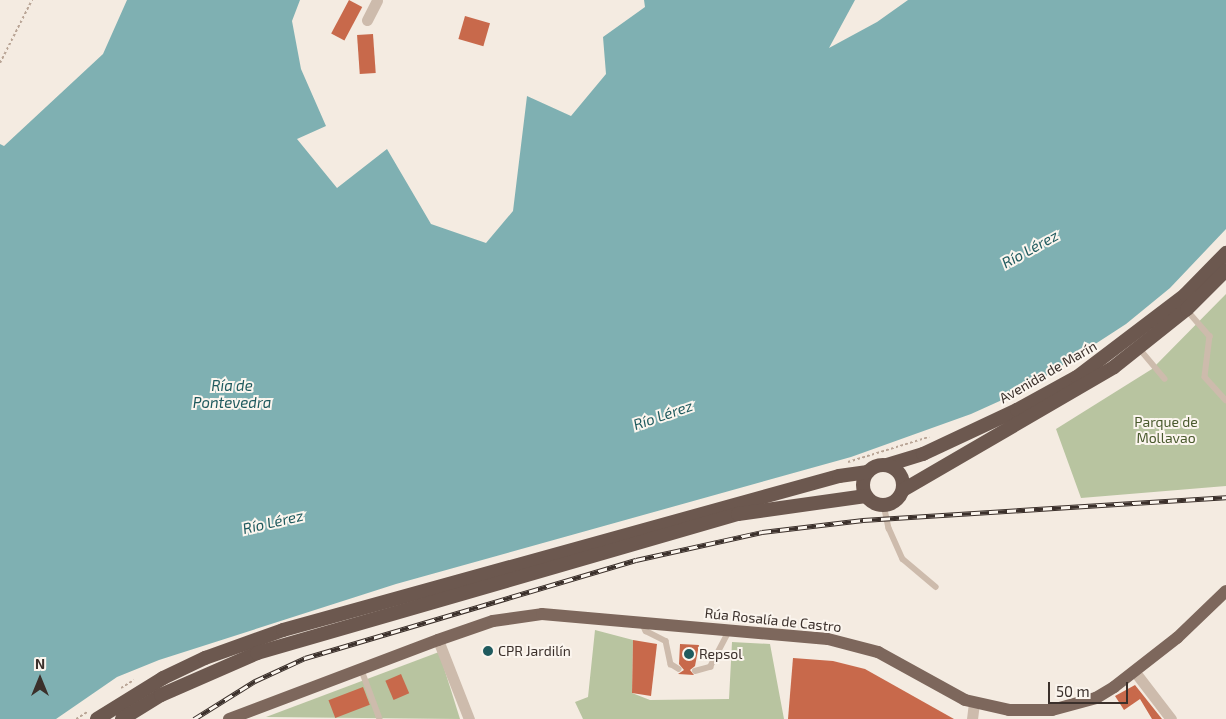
<!DOCTYPE html>
<meta charset="utf-8">
<style>
body{margin:0}
#map{position:relative;width:1226px;height:719px;overflow:hidden;background:#f4ebe1;font-family:"Exo 2",sans-serif}
div>[style]{position:absolute}
.green>*{inset:0;background:#b8c4a0}
.water>*{inset:0;background:#7fb0b2}
.building>*{inset:0;background:#c8694b;transform-origin:0 0}
.path>*{height:2px;margin-top:-1px;transform-origin:0;background:repeating-linear-gradient(90deg,#b9a596 0 2.5px,transparent 0 5px)}
.service>*{height:5.5px;margin:-2.75px;padding:0 2.75px;transform-origin:2.75px;border-radius:2.75px;background:#cdbbac}
.minor>*{height:11px;margin:-5.5px;padding:0 5.5px;transform-origin:5.5px;border-radius:5.5px;background:#cdbbac}
.primary>*{height:12px;margin:-6px;padding:0 6px;transform-origin:6px;border-radius:6px;background:#7d675c}
.trunk>*{height:14px;margin:-7px;padding:0 7px;transform-origin:7px;border-radius:7px;background:#6c584f}
.trunk>.ring{margin:-7px;padding:0;box-sizing:content-box;background:none;border:14px solid #6c584f;border-radius:50%}
.rail>*{height:5px;margin-top:-2.5px;transform-origin:0;background:repeating-linear-gradient(90deg,#fbf5ee 0 9px,#3b302b 0 18px);box-sizing:border-box;border-block:1px solid #3b302b}
.dots>*{width:14px;height:14px;translate:-50% -50%;box-sizing:border-box;border:2px solid #fbf5ee;border-radius:50%}
span{translate:-50% -50%;white-space:nowrap;text-align:center;line-height:1.15;-webkit-text-stroke:4px #fbf5ee;paint-order:stroke}
.street-label{font-size:14px;color:#3b302b}
.park-label{font-size:14px;color:#4a5a2e}
.poi-label{font-size:14px;color:#3b302b}
.left{translate:0 -50%;text-align:left}
.water-label{font-size:15px;color:#1f5a5e;font-style:italic}
.north{position:absolute;left:15px;top:654px;width:50px;height:50px;-webkit-text-stroke:4px #fbf5ee;paint-order:stroke;rotate:0deg;font-size:14px;font-weight:700;line-height:20px;text-align:center;color:#3b302b}
.north::after{content:'';display:block;margin:auto;width:18px;height:22px;background:#3b302b;clip-path:polygon(50% 0,100% 100%,50% 72%,0 100%)}
.scale{position:absolute;left:1048px;top:682px;width:80px;height:22px;box-sizing:border-box;border:2px solid #3b302b;border-top:0;padding-left:6px;font-size:15px;line-height:18px;white-space:nowrap;color:#3b302b;-webkit-text-stroke:4px #fbf5ee;paint-order:stroke}
</style>
<div id="map">
<div class="green">
<i style="clip-path:polygon(1226px 294px,1226px 486px,1081px 498px,1056px 429px,1152px 369px)"></i>
<i style="clip-path:polygon(595px 630px,633px 640px,632px 693px,650px 700px,729px 699px,732px 642px,770px 644px,784px 719px,583px 719px,575px 702px,588px 697px)"></i>
<i style="clip-path:polygon(439px 652px,460px 719px,266px 717px)"></i>
</div>
<div class="water">
<i style="clip-path:polygon(127px 0,300px 0,292px 21px,301px 69px,326px 126px,297px 139px,337px 188px,387px 149px,431px 224px,486px 243px,513px 211px,527px 96px,571px 116px,606px 74px,603px 37px,645px 7px,644px 0,855px 0,829px 48px,877px 22px,908px 0,1226px 0,1226px 229px,1170px 288px,1126px 324px,1026px 389px,971px 414px,851px 457px,396px 584px,159px 660px,117px 677px,56px 719px,0 719px,0 144px,4px 146px,103px 54px)"></i>
</div>
<div class="building">
<i style="left:349px;top:0;width:15px;height:38px;rotate:28deg"></i>
<i style="left:465px;top:16px;width:26px;height:24px;rotate:16deg"></i>
<i style="left:373px;top:34px;width:39px;height:16px;rotate:86deg"></i>
<i style="clip-path:polygon(633px 640px,657px 644px,651px 696px,632px 693px)"></i>
<i style="clip-path:polygon(680px 644px,699px 645px,695px 666px,690px 670px,694px 675px,678px 674px,684px 670px,679px 664px)"></i>
<i style="clip-path:polygon(793px 658px,833px 661px,865px 669px,954px 719px,788px 719px)"></i>
<i style="left:401px;top:674px;width:21px;height:17px;rotate:67deg"></i>
<i style="clip-path:polygon(1135px 685px,1162px 719px,1152px 719px,1140px 699px,1124px 710px,1115px 696px)"></i>
<i style="left:363px;top:687px;width:19px;height:37px;rotate:69deg"></i>
</div>
<div class="path">
<i style="left:0;top:63px;width:71px;rotate:-63.1deg"></i>
<i style="left:848px;top:462px;width:85px;rotate:-17.2deg"></i>
<i style="left:121px;top:688px;width:15px;rotate:-32deg"></i>
<i style="left:76px;top:719px;width:13px;rotate:-32deg"></i>
</div>
<div class="service">
<i style="left:1187px;top:310px;width:35px;rotate:49deg"></i>
<i style="left:1210px;top:336px;width:41px;rotate:97deg"></i>
<i style="left:1205px;top:377px;width:31px;rotate:48deg"></i>
<i style="left:1139px;top:348px;width:40px;rotate:50deg"></i>
<i style="left:884px;top:505px;width:24px;rotate:78deg"></i>
<i style="left:889px;top:528px;width:34px;rotate:66deg"></i>
<i style="left:903px;top:559px;width:43px;rotate:40.3deg"></i>
<i style="left:642px;top:623px;width:9px;rotate:63deg"></i>
<i style="left:646px;top:631px;width:22px;rotate:27deg"></i>
<i style="left:666px;top:641px;width:24px;rotate:78deg"></i>
<i style="left:671px;top:664px;width:9px;rotate:32deg"></i>
<i style="left:361px;top:668px;width:54px;rotate:69.6deg"></i>
<i style="left:695px;top:671px;width:16px;rotate:-15deg"></i>
<i style="left:710px;top:667px;width:41px;rotate:-62.2deg"></i>
</div>
<div class="minor">
<i style="left:367px;top:20px;width:22px;rotate:-63deg"></i>
<i style="left:438px;top:640px;width:85px;rotate:68.6deg"></i>
<i style="left:1135px;top:672px;width:59px;rotate:52.5deg"></i>
<i style="left:972px;top:719px;width:16px;rotate:-83deg"></i>
</div>
<div class="primary">
<i style="left:229px;top:719px;width:223px;rotate:-20.7deg"></i>
<i style="left:438px;top:640px;width:58px;rotate:-19.1deg"></i>
<i style="left:493px;top:621px;width:49px;rotate:-8.1deg"></i>
<i style="left:542px;top:614px;width:287px;rotate:5deg"></i>
<i style="left:828px;top:639px;width:52px;rotate:14.6deg"></i>
<i style="left:878px;top:652px;width:99px;rotate:28.9deg"></i>
<i style="left:965px;top:700px;width:45px;rotate:12.8deg"></i>
<i style="left:1009px;top:710px;width:43px"></i>
<i style="left:1052px;top:710px;width:46px;rotate:-15.3deg"></i>
<i style="left:1096px;top:698px;width:21px;rotate:-31deg"></i>
<i style="left:1114px;top:687px;width:80px;rotate:-37.9deg"></i>
<i style="left:1177px;top:638px;width:68px;rotate:-43.8deg"></i>
</div>
<div class="trunk">
<i style="left:887px;top:465px;width:38px;rotate:-17deg"></i>
<i style="left:923px;top:454px;width:104px;rotate:-25.1deg"></i>
<i style="left:1017px;top:410px;width:68px;rotate:-28.8deg"></i>
<i style="left:1077px;top:377px;width:136px;rotate:-37.2deg"></i>
<i style="left:1185px;top:295px;width:59px;rotate:-45.7deg"></i>
<i class="ring" style="left:863px;top:465px;width:26px;height:26px"></i>
<i style="left:903px;top:490px;width:244px;rotate:-30.2deg"></i>
<i style="left:1114px;top:367px;width:93px;rotate:-38.5deg"></i>
<i style="left:1187px;top:309px;width:55px;rotate:-45deg"></i>
<i style="left:97px;top:719px;width:78px;rotate:-31.8deg"></i>
<i style="left:163px;top:678px;width:47px;rotate:-25.5deg"></i>
<i style="left:205px;top:658px;width:83px;rotate:-19.7deg"></i>
<i style="left:283px;top:630px;width:577px;rotate:-15.48deg"></i>
<i style="left:839px;top:476px;width:29px;rotate:-8deg"></i>
<i style="left:122px;top:719px;width:46px;rotate:-31.6deg"></i>
<i style="left:161px;top:695px;width:105px;rotate:-23.6deg"></i>
<i style="left:257px;top:653px;width:501px;rotate:-16.12deg"></i>
<i style="left:738px;top:514px;width:129px;rotate:-8deg"></i>
</div>
<div class="rail">
<i style="left:194px;top:719px;width:72px;rotate:-31.9deg"></i>
<i style="left:255px;top:681px;width:55px;rotate:-24.7deg"></i>
<i style="left:305px;top:658px;width:345px;rotate:-16.5deg"></i>
<i style="left:636px;top:560px;width:129px;rotate:-12.5deg"></i>
<i style="left:762px;top:532px;width:102px;rotate:-6.8deg"></i>
<i style="left:863px;top:520px;width:364px;rotate:-3.6deg"></i>
</div>
<div class="dots">
<i style="left:488px;top:651px;background:#1f5a5e"></i>
<i style="left:689px;top:654px;background:#1f5a5e"></i>
</div>
<div class="street-label">
<span style="left:1048px;top:372px;rotate:-30deg">Avenida de Marín</span>
<span style="left:773px;top:620px;rotate:6deg">Rúa Rosalía de Castro</span>
</div>
<div class="park-label">
<span style="left:1166px;top:430px">Parque de<br>Mollavao</span>
</div>
<div class="poi-label">
<span class="left" style="left:498px;top:651px">CPR Jardilín</span>
<span class="left" style="left:699px;top:654px">Repsol</span>
</div>
<div class="water-label">
<span style="left:1030px;top:249px;rotate:-29deg">Río Lérez</span>
<span style="left:232px;top:394px">Ría de<br>Pontevedra</span>
<span style="left:663px;top:415px;rotate:-19deg">Río Lérez</span>
<span style="left:273px;top:522px;rotate:-13deg">Río Lérez</span>
</div>
<div class="north">N</div>
<div class="scale">50 m</div>
</div>
